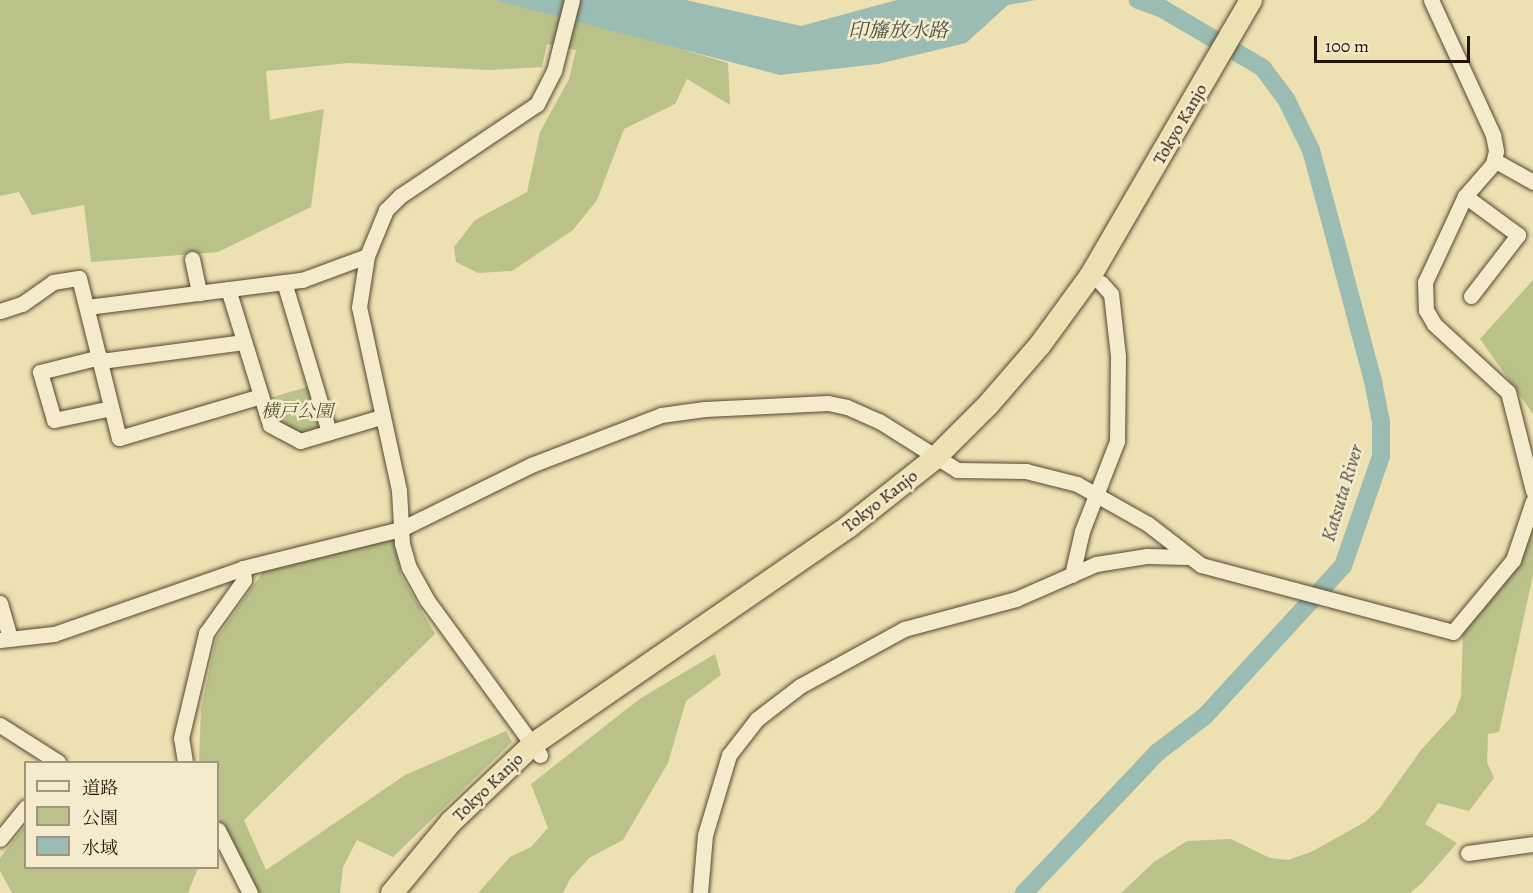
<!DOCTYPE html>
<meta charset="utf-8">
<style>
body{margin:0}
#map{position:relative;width:1533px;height:893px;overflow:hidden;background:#ede0b1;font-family:Alegreya,"Noto Serif JP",serif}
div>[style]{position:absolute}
.green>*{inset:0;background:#bac28a}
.water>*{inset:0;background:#9abcb2}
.river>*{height:18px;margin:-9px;padding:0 9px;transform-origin:9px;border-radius:9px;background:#9abcb2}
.roads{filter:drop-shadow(0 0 2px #564732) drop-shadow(0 0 2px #564732)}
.minor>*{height:15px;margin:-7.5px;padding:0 7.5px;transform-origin:7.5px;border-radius:7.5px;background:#f3ebcc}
.highway>*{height:22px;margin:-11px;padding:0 11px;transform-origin:11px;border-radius:11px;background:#ede0b1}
span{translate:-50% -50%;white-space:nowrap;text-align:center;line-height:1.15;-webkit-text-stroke:5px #f3ebcc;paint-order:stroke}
.street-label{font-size:18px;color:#241408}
.park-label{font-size:18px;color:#585136;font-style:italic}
.water-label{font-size:20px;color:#4d4f44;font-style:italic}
.legend{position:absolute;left:24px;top:761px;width:195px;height:108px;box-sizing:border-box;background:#f3ebcc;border:2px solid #a0957e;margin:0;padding:8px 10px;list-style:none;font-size:18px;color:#241408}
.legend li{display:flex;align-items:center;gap:12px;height:30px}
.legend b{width:30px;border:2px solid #a0957e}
.scale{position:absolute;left:1314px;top:36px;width:156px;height:27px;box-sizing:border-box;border:3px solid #241408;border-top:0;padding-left:8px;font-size:18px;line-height:21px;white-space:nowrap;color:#241408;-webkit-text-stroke:4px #f3ebcc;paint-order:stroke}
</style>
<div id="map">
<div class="green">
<i style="clip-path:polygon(0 0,495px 0,594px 23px,728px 63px,730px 105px,687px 79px,675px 104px,624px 129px,597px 200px,573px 230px,512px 271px,478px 273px,456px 262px,454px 247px,475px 220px,527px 192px,540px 132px,569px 79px,576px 50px,547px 44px,542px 67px,489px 70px,349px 63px,266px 71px,270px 120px,324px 109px,311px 207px,218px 252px,91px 262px,84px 205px,32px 215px,19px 192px,0 196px)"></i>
<i style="clip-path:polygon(1533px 280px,1533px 414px,1480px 339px)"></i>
<i style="clip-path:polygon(311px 386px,323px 426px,303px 437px,273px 421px,266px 399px)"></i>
<i style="clip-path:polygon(1533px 525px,1533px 575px,1499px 732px,1488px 734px,1487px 762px,1494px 778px,1469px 811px,1438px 803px,1425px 824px,1457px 843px,1422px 883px,1410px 893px,1121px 893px,1154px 862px,1187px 841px,1231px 839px,1270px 858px,1288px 860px,1311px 852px,1365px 822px,1379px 809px,1421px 750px,1455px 713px,1461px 696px,1463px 630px,1527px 542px)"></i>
<i style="clip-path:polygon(394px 539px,401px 575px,435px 634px,244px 820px,266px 870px,405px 775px,506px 731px,512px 742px,393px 857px,357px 840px,343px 867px,340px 893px,256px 893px,218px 844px,218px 762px,199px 762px,201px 709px,216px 639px,265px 569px)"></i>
<i style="clip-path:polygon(715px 654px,721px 675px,686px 701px,668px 763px,623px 840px,589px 858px,570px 879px,563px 893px,478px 893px,510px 857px,531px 847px,548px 828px,531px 784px,641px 698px)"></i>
<i style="clip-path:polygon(25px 826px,26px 868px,198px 868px,188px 893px,12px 893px,0 871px,0 858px)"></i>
</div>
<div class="water">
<i style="clip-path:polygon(495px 0,686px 0,801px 26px,897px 0,1036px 0,1008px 5px,966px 43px,878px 64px,780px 75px)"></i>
</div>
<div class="river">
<i style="left:1024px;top:893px;width:195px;rotate:-46.5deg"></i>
<i style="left:1158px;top:752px;width:59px;rotate:-37.5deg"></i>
<i style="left:1205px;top:716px;width:204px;rotate:-47.4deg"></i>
<i style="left:1343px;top:566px;width:116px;rotate:-70.9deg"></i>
<i style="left:1381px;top:456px;width:34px;rotate:-90deg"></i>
<i style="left:1381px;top:422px;width:38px;rotate:-101deg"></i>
<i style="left:1374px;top:385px;width:148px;rotate:-104.9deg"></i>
<i style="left:1336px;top:242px;width:95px;rotate:-105.2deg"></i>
<i style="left:1311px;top:150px;width:57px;rotate:-116.1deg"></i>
<i style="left:1286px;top:99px;width:39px;rotate:-127deg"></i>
<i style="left:1263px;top:68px;width:116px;rotate:-149.5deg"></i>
<i style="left:1163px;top:9px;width:27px;rotate:-160deg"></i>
</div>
<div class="roads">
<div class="minor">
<i style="left:1431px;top:0;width:149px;rotate:65.3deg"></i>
<i style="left:1493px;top:135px;width:16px;rotate:79deg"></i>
<i style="left:1496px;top:151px;width:13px;rotate:103deg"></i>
<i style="left:1493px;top:164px;width:43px;rotate:131.2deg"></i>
<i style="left:1465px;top:196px;width:95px;rotate:114.9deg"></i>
<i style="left:1425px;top:282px;width:28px;rotate:88deg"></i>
<i style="left:1426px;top:310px;width:16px;rotate:60deg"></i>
<i style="left:1434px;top:324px;width:100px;rotate:42.6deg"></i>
<i style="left:1508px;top:392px;width:102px;rotate:75.8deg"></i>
<i style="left:1494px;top:160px;width:45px;rotate:29.4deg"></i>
<i style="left:1465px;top:196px;width:66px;rotate:36.3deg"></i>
<i style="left:1518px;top:235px;width:77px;rotate:127.6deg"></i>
<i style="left:192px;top:259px;width:35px;rotate:78deg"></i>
<i style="left:284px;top:282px;width:157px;rotate:73.3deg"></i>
<i style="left:228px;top:289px;width:142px;rotate:72.8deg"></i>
<i style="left:270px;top:425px;width:34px;rotate:28deg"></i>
<i style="left:300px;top:441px;width:84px;rotate:-16.5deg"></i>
<i style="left:87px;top:307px;width:217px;rotate:-7.2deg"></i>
<i style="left:302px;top:280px;width:69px;rotate:-20.3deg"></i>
<i style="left:0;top:311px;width:23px;rotate:-18deg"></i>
<i style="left:22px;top:304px;width:38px;rotate:-35deg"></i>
<i style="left:53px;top:282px;width:26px;rotate:-9deg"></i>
<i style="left:79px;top:278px;width:165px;rotate:76deg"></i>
<i style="left:119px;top:438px;width:148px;rotate:-16.5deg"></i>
<i style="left:100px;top:357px;width:62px;rotate:166deg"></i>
<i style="left:40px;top:372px;width:50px;rotate:73.7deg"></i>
<i style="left:54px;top:420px;width:58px;rotate:-11.9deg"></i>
<i style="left:101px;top:361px;width:144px;rotate:-7.6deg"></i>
<i style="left:1072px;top:575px;width:45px;rotate:-77.2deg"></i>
<i style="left:1082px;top:531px;width:97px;rotate:-68.7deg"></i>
<i style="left:1117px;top:441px;width:85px;rotate:-89.3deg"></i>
<i style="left:1118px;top:356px;width:62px;rotate:-96.4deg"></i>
<i style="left:1111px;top:294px;width:15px;rotate:-132deg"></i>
<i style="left:0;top:603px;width:37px;rotate:74deg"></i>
<i style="left:0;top:640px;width:54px;rotate:-6.3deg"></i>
<i style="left:54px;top:634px;width:200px;rotate:-19.2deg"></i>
<i style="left:243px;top:568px;width:163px;rotate:-13.9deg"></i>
<i style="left:401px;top:529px;width:145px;rotate:-26.2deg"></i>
<i style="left:531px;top:465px;width:139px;rotate:-21deg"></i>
<i style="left:661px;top:415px;width:44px;rotate:-7.8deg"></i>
<i style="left:705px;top:409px;width:123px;rotate:-2.8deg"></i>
<i style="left:828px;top:403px;width:19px;rotate:12deg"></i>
<i style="left:847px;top:407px;width:35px;rotate:24deg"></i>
<i style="left:879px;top:421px;width:92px;rotate:32.1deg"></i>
<i style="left:957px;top:470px;width:69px;rotate:0.8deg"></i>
<i style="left:1026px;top:471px;width:53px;rotate:14.3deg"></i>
<i style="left:1077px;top:484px;width:81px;rotate:29.4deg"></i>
<i style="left:1148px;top:524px;width:67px;rotate:37.7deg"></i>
<i style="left:1201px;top:565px;width:261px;rotate:14.9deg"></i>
<i style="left:1453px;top:632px;width:94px;rotate:-50.2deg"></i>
<i style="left:1513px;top:560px;width:62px;rotate:-71.3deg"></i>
<i style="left:0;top:725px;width:69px;rotate:32.5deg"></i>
<i style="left:540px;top:755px;width:192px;rotate:-126.1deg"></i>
<i style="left:427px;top:600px;width:37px;rotate:-119deg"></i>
<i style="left:409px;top:568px;width:25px;rotate:-106deg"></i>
<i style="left:402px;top:544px;width:54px;rotate:-93.2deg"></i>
<i style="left:399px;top:490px;width:187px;rotate:-102.3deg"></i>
<i style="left:359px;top:307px;width:52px;rotate:-81.1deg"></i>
<i style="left:367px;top:256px;width:50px;rotate:-67.6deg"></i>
<i style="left:386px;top:210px;width:20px;rotate:-45deg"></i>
<i style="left:400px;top:196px;width:165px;rotate:-33.9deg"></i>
<i style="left:537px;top:104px;width:37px;rotate:-63deg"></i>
<i style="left:554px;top:71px;width:73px;rotate:-75.8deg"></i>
<i style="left:185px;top:762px;width:24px;rotate:-99deg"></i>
<i style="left:181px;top:738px;width:108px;rotate:-76.6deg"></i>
<i style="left:206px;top:633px;width:65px;rotate:-54.4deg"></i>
<i style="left:244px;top:580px;width:12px;rotate:-95deg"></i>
<i style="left:218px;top:830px;width:71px;rotate:63.1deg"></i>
<i style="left:0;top:839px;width:41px;rotate:-50.9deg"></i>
<i style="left:1468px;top:853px;width:66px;rotate:-7.9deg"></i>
<i style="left:700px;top:893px;width:58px;rotate:-85.1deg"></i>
<i style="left:705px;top:835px;width:84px;rotate:-73.3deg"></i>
<i style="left:729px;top:755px;width:46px;rotate:-52.1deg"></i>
<i style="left:757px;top:719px;width:54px;rotate:-37.5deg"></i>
<i style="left:800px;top:686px;width:119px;rotate:-28.7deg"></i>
<i style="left:904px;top:629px;width:116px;rotate:-15deg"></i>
<i style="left:1016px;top:599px;width:87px;rotate:-23.6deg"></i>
<i style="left:1096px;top:564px;width:52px;rotate:-8.9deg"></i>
<i style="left:1147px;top:556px;width:41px;rotate:1.4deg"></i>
</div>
<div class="highway">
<i style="left:392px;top:893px;width:92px;rotate:-50.3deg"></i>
<i style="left:451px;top:822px;width:112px;rotate:-43.5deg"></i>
<i style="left:532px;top:745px;width:384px;rotate:-34.6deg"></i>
<i style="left:848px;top:527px;width:110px;rotate:-38.3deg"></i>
<i style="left:934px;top:459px;width:76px;rotate:-45deg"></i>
<i style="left:988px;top:405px;width:79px;rotate:-49.1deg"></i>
<i style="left:1040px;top:345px;width:87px;rotate:-53.9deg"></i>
<i style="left:1091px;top:275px;width:318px;rotate:-59.8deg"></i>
</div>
</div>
<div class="street-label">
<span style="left:1180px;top:124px;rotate:-60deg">Tokyo Kanjo</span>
<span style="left:880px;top:501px;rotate:-38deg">Tokyo Kanjo</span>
<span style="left:488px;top:787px;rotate:-44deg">Tokyo Kanjo</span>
</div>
<div class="park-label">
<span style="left:297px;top:411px">横戸公園</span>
</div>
<div class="water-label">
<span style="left:898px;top:30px">印旛放水路</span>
<span style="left:1342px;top:493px;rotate:-73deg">Katsuta River</span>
</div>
<ul class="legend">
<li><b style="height:8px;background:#f3ebcc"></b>道路</li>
<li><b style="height:16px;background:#bac28a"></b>公園</li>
<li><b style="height:16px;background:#9abcb2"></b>水域</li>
</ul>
<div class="scale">100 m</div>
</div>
